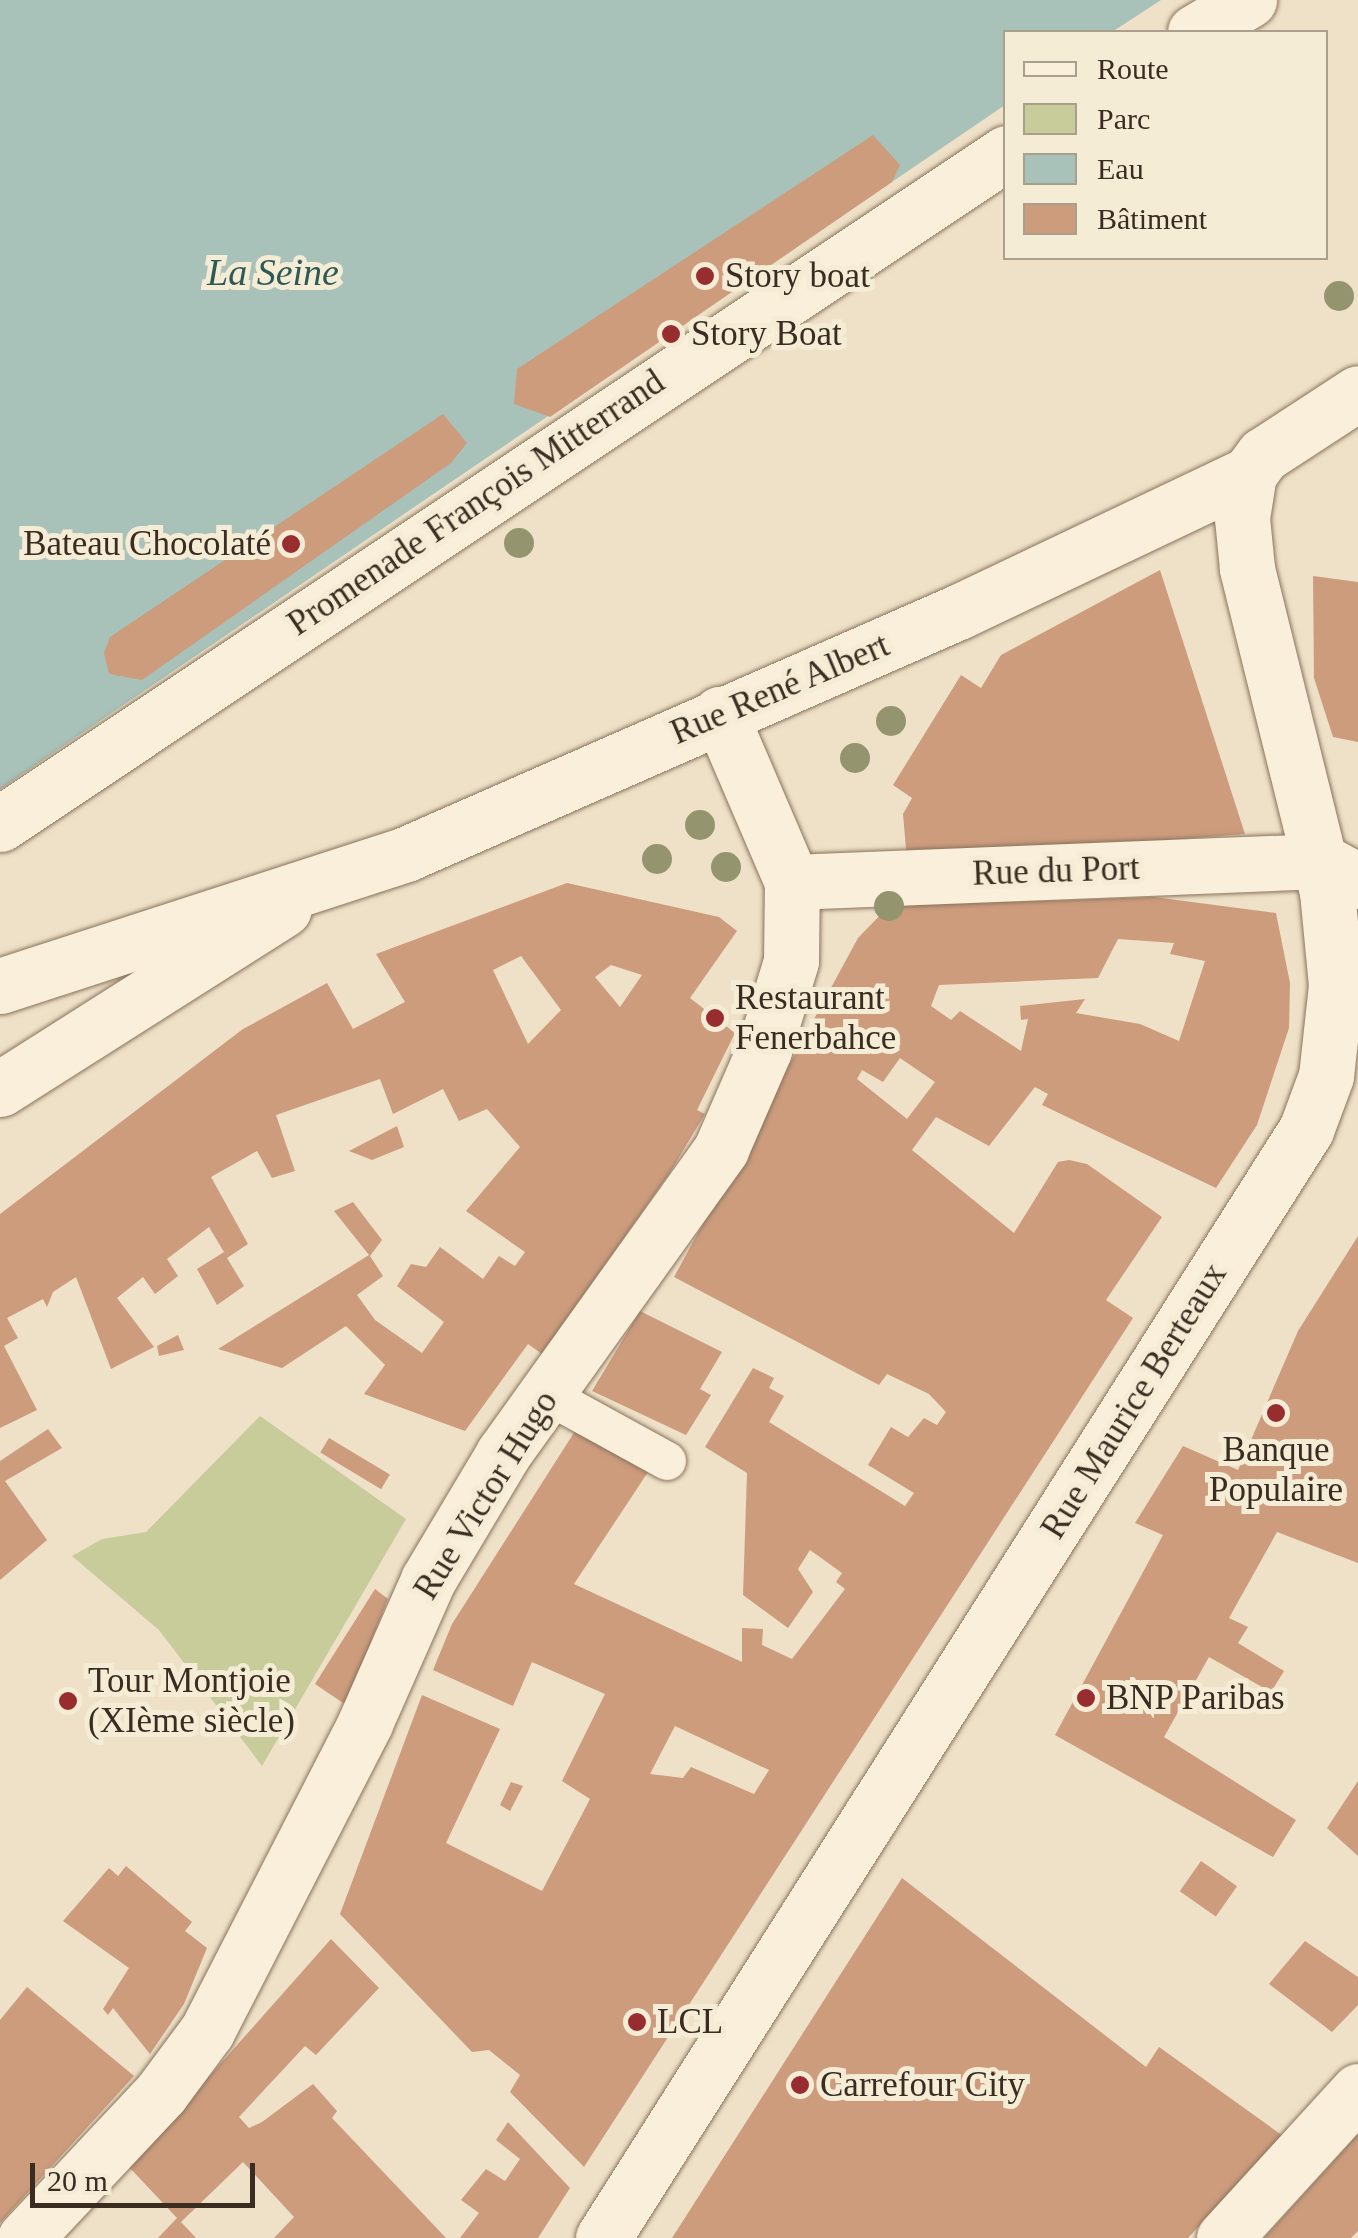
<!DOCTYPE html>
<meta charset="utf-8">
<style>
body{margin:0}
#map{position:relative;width:1358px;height:2238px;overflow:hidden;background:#eee1c7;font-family:"Times New Roman",serif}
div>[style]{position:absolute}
.green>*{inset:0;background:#c7cc9a}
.water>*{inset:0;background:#a8c2ba}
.building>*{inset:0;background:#cc9c7d;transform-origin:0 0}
.roads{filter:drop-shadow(0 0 2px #89735c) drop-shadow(0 0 2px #89735c)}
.service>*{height:38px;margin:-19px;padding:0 19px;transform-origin:19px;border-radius:19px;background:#f9efda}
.pedestrian>*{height:55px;margin:-27.5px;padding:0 27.5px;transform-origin:27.5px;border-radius:27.5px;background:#f9efda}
.minor>*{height:55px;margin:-27.5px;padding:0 27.5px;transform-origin:27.5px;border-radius:27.5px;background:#f9efda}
.secondary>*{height:55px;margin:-27.5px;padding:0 27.5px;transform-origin:27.5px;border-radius:27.5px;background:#f9efda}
.trees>*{width:30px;height:30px;margin:-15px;border-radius:50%;background:#94956f}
.dots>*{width:28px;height:28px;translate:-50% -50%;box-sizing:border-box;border:5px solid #f5ecd6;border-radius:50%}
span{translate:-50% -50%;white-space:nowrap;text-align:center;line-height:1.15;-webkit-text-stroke:10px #f5ecd6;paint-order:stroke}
.poi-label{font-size:35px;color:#3a2c20}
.left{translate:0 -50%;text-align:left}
.right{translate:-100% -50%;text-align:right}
.street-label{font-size:35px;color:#3a2c20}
.water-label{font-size:38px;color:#2f5956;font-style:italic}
.legend{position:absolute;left:1003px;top:30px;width:325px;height:230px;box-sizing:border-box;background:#f5ecd6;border:2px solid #aa9f8d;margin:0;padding:12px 18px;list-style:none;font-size:30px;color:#3a2c20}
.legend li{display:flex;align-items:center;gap:20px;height:50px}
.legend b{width:50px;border:2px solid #aa9f8d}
.scale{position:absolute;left:30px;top:2163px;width:225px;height:45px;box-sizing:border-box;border:5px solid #3a2c20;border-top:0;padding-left:12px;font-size:30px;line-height:35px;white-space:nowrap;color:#3a2c20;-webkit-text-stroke:8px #f5ecd6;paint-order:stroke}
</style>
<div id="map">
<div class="green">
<i style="clip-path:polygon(260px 1416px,406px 1519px,262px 1766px,159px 1630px,72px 1556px,102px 1539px,146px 1532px)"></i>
</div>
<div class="water">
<i style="clip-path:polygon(0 0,1161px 0,1112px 32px,1006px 32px,1005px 105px,0 789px)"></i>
</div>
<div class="building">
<i style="clip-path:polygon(873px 135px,900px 165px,892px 182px,550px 417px,514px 404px,517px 369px)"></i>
<i style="clip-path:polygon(443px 414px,467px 443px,451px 463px,142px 680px,109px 674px,104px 653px,110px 637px)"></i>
<i style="clip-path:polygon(1160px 570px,1245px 834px,907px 861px,903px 814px,912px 798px,893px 785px,961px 675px,981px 688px,1001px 655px)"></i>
<i style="clip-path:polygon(1313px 576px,1358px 582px,1358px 742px,1333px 737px,1314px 678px)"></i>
<i style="clip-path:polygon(evenodd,567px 883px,719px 917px,737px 931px,690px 998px,735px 1033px,697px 1110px,705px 1114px,669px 1174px,542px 1354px,528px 1344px,465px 1431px,364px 1394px,385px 1365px,346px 1326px,282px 1368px,218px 1349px,369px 1255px,334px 1211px,353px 1202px,382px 1240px,370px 1256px,383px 1276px,357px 1295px,375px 1320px,422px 1353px,444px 1322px,397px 1286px,411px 1264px,426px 1267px,440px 1247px,483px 1279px,499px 1256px,515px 1266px,525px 1252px,466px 1211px,520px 1147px,487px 1109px,459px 1121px,443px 1089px,393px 1114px,380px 1079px,276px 1115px,295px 1171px,272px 1178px,257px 1151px,211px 1177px,248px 1244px,227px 1258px,244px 1286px,217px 1305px,197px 1269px,224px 1252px,209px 1227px,167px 1259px,178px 1276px,155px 1294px,143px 1277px,117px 1298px,154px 1347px,111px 1369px,76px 1277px,53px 1292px,47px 1307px,43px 1299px,7px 1318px,18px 1338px,4px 1346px,37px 1410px,0 1428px,0 1214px,243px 1029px,327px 983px,353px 1029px,405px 1002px,376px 954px,567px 883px,521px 956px,561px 1010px,528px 1044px,493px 970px,521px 956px,567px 883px,611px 965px,642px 975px,620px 1007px,595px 977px,611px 965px)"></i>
<i style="clip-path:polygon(evenodd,1154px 897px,1276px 913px,1290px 983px,1289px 1028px,1257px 1125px,1216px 1188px,1042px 1105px,1048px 1094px,1035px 1087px,989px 1146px,936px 1117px,912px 1150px,1014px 1233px,1058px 1162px,1069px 1160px,1087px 1164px,1162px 1217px,1106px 1300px,1133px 1318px,584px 2167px,510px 2092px,520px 2075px,489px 2050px,472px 2052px,340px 1914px,422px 1695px,500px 1729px,446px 1843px,542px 1891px,590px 1799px,562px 1781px,605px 1694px,532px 1662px,513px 1706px,433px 1670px,452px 1624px,577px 1428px,650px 1469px,574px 1584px,742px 1662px,742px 1628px,763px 1629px,762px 1645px,792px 1659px,845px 1589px,836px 1582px,842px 1573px,810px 1550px,798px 1569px,813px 1592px,788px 1628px,743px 1595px,747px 1473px,705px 1447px,753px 1368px,774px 1378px,769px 1388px,784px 1396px,769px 1422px,905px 1506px,914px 1493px,868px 1465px,891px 1427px,908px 1437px,924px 1418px,937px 1425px,946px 1412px,929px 1394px,887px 1374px,879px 1385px,674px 1277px,858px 938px,889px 906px,1154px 897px,1118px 939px,1174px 943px,1170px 954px,1205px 961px,1179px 1041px,1140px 1024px,1076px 1013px,1085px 999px,1020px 1006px,1021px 1020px,1028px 1019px,1021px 1051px,960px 1011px,951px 1020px,931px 1006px,939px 985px,1098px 978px,1118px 939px,1154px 897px,900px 1058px,935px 1082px,907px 1119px,857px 1079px,862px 1070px,883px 1082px,900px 1058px,1154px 897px,675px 1726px,769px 1770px,754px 1794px,691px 1767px,683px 1778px,650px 1774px,675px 1726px)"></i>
<i style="clip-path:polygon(397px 1126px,404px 1147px,372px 1160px,349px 1151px)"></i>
<i style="clip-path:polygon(1358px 1236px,1358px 1563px,1277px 1532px,1229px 1618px,1248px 1627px,1238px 1643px,1284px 1671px,1271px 1692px,1209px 1657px,1164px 1737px,1296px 1820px,1273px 1857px,1055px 1735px,1163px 1535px,1135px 1523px,1183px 1446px,1238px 1470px,1298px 1331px)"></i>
<i style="clip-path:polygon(640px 1311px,722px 1352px,700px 1389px,711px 1395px,686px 1435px,592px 1391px)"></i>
<i style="clip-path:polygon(178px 1335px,184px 1350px,159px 1356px,157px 1346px)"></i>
<i style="clip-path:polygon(48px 1429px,62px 1448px,5px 1481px,47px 1540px,0 1580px,0 1461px)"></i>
<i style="left:329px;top:1438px;width:71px;height:17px;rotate:31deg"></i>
<i style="clip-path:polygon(375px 1589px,388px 1599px,346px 1705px,315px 1684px)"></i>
<i style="clip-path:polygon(1358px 1781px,1358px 1856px,1327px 1828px)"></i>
<i style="clip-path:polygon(511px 1782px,523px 1786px,510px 1811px,500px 1805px)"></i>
<i style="left:1201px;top:1861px;width:44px;height:37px;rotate:35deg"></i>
<i style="clip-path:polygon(126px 1866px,192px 1922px,185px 1931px,207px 1948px,184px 2004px,150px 2054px,113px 2008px,108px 2015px,103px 2009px,129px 1968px,63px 1921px,109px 1868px,118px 1876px)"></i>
<i style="clip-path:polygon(902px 1878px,1146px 2067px,1159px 2047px,1283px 2136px,1188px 2238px,672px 2238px)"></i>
<i style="clip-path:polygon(331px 1939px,379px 1988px,316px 2055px,305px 2046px,239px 2117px,249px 2128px,262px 2122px,313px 2084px,337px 2111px,332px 2118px,446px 2238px,274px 2238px,294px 2217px,243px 2162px,181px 2222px,196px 2238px,158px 2238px,177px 2218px,129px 2167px)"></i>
<i style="clip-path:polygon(1305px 1941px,1358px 1977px,1358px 2005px,1332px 2032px,1269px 1984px)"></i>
<i style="clip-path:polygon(27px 1987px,134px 2076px,0 2223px,0 2020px)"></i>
<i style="clip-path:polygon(508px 2122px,570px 2188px,538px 2238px,460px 2238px,479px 2213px,461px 2200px,486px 2169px,505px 2181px,520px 2159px,496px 2140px)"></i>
<i style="clip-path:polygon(1358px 2134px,1358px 2231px,1351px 2238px,1264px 2238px)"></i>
</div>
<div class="roads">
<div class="service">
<i style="left:547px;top:1395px;width:137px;rotate:28.8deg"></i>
</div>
<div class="pedestrian">
<i style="left:1195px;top:32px;width:63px;rotate:-30.7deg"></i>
<i style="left:0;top:824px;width:1209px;rotate:-33.7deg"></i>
</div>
<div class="minor">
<i style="left:792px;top:882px;width:529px;rotate:-2.27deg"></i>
<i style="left:1321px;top:861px;width:42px;rotate:28.4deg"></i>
<i style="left:0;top:986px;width:427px;rotate:-18deg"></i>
<i style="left:406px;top:854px;width:603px;rotate:-23.67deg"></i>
<i style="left:958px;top:612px;width:322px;rotate:-25.4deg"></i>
<i style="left:0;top:1089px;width:336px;rotate:-32.4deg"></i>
<i style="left:25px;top:2238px;width:199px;rotate:-46.8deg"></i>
<i style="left:161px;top:2093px;width:77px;rotate:-53.4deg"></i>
<i style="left:207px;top:2031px;width:346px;rotate:-62.8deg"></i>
<i style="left:365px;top:1723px;width:156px;rotate:-66.2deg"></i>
<i style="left:428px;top:1580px;width:147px;rotate:-59.2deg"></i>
<i style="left:503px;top:1454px;width:375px;rotate:-54.4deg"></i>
<i style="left:721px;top:1149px;width:108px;rotate:-66.5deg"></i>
<i style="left:764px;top:1050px;width:93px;rotate:-73.1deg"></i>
<i style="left:791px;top:961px;width:79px;rotate:-89.3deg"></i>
<i style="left:792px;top:882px;width:183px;rotate:-113.2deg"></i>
<i style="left:1224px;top:2238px;width:199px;rotate:-47.6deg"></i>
</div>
<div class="secondary">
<i style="left:603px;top:2238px;width:1312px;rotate:-57.61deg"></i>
<i style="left:1306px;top:1130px;width:58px;rotate:-69.7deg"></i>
<i style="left:1326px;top:1076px;width:92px;rotate:-83.7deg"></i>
<i style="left:1336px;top:985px;width:93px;rotate:-95.5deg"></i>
<i style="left:1327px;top:892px;width:334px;rotate:-103.9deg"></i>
<i style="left:1247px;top:568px;width:50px;rotate:-95.7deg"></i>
<i style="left:1242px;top:518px;width:45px;rotate:-81deg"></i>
<i style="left:1249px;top:474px;width:24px;rotate:-54deg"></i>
<i style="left:1263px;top:455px;width:113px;rotate:-33.1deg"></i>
</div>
</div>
<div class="trees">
<i style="left:1339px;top:296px"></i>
<i style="left:519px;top:543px"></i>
<i style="left:891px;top:721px"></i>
<i style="left:855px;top:758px"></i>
<i style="left:700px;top:825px"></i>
<i style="left:657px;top:859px"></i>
<i style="left:726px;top:867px"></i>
<i style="left:889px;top:906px"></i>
</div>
<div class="dots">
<i style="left:705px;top:276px;background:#982d30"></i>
<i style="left:671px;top:334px;background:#982d30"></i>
<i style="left:291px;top:544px;background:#982d30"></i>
<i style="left:715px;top:1018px;background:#982d30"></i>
<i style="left:1276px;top:1413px;background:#982d30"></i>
<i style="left:1086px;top:1698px;background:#982d30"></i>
<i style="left:68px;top:1701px;background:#982d30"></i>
<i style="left:637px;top:2022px;background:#982d30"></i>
<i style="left:800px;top:2085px;background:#982d30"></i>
</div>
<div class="poi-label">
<span class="left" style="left:725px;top:276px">Story boat</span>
<span class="left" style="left:691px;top:334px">Story Boat</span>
<span class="right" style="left:271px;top:544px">Bateau Chocolaté</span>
<span class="left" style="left:735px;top:1018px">Restaurant<br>Fenerbahce</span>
<span style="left:1276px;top:1470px">Banque<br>Populaire</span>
<span class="left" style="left:88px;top:1701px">Tour Montjoie<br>(XIème siècle)</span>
<span class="left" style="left:1106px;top:1698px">BNP Paribas</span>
<span class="left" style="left:657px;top:2022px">LCL</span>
<span class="left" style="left:820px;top:2085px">Carrefour City</span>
</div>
<div class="street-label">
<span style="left:476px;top:503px;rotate:-34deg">Promenade François Mitterrand</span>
<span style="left:780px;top:689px;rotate:-23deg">Rue René Albert</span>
<span style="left:1056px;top:871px;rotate:-2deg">Rue du Port</span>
<span style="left:1134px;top:1401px;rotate:-58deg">Rue Maurice Berteaux</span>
<span style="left:486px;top:1495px;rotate:-58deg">Rue Victor Hugo</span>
</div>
<div class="water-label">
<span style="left:273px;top:273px">La Seine</span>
</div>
<ul class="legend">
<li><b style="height:12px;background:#f9efda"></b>Route</li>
<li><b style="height:28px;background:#c7cc9a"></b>Parc</li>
<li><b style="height:28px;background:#a8c2ba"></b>Eau</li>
<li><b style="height:28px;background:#cc9c7d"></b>Bâtiment</li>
</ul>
<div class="scale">20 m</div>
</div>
